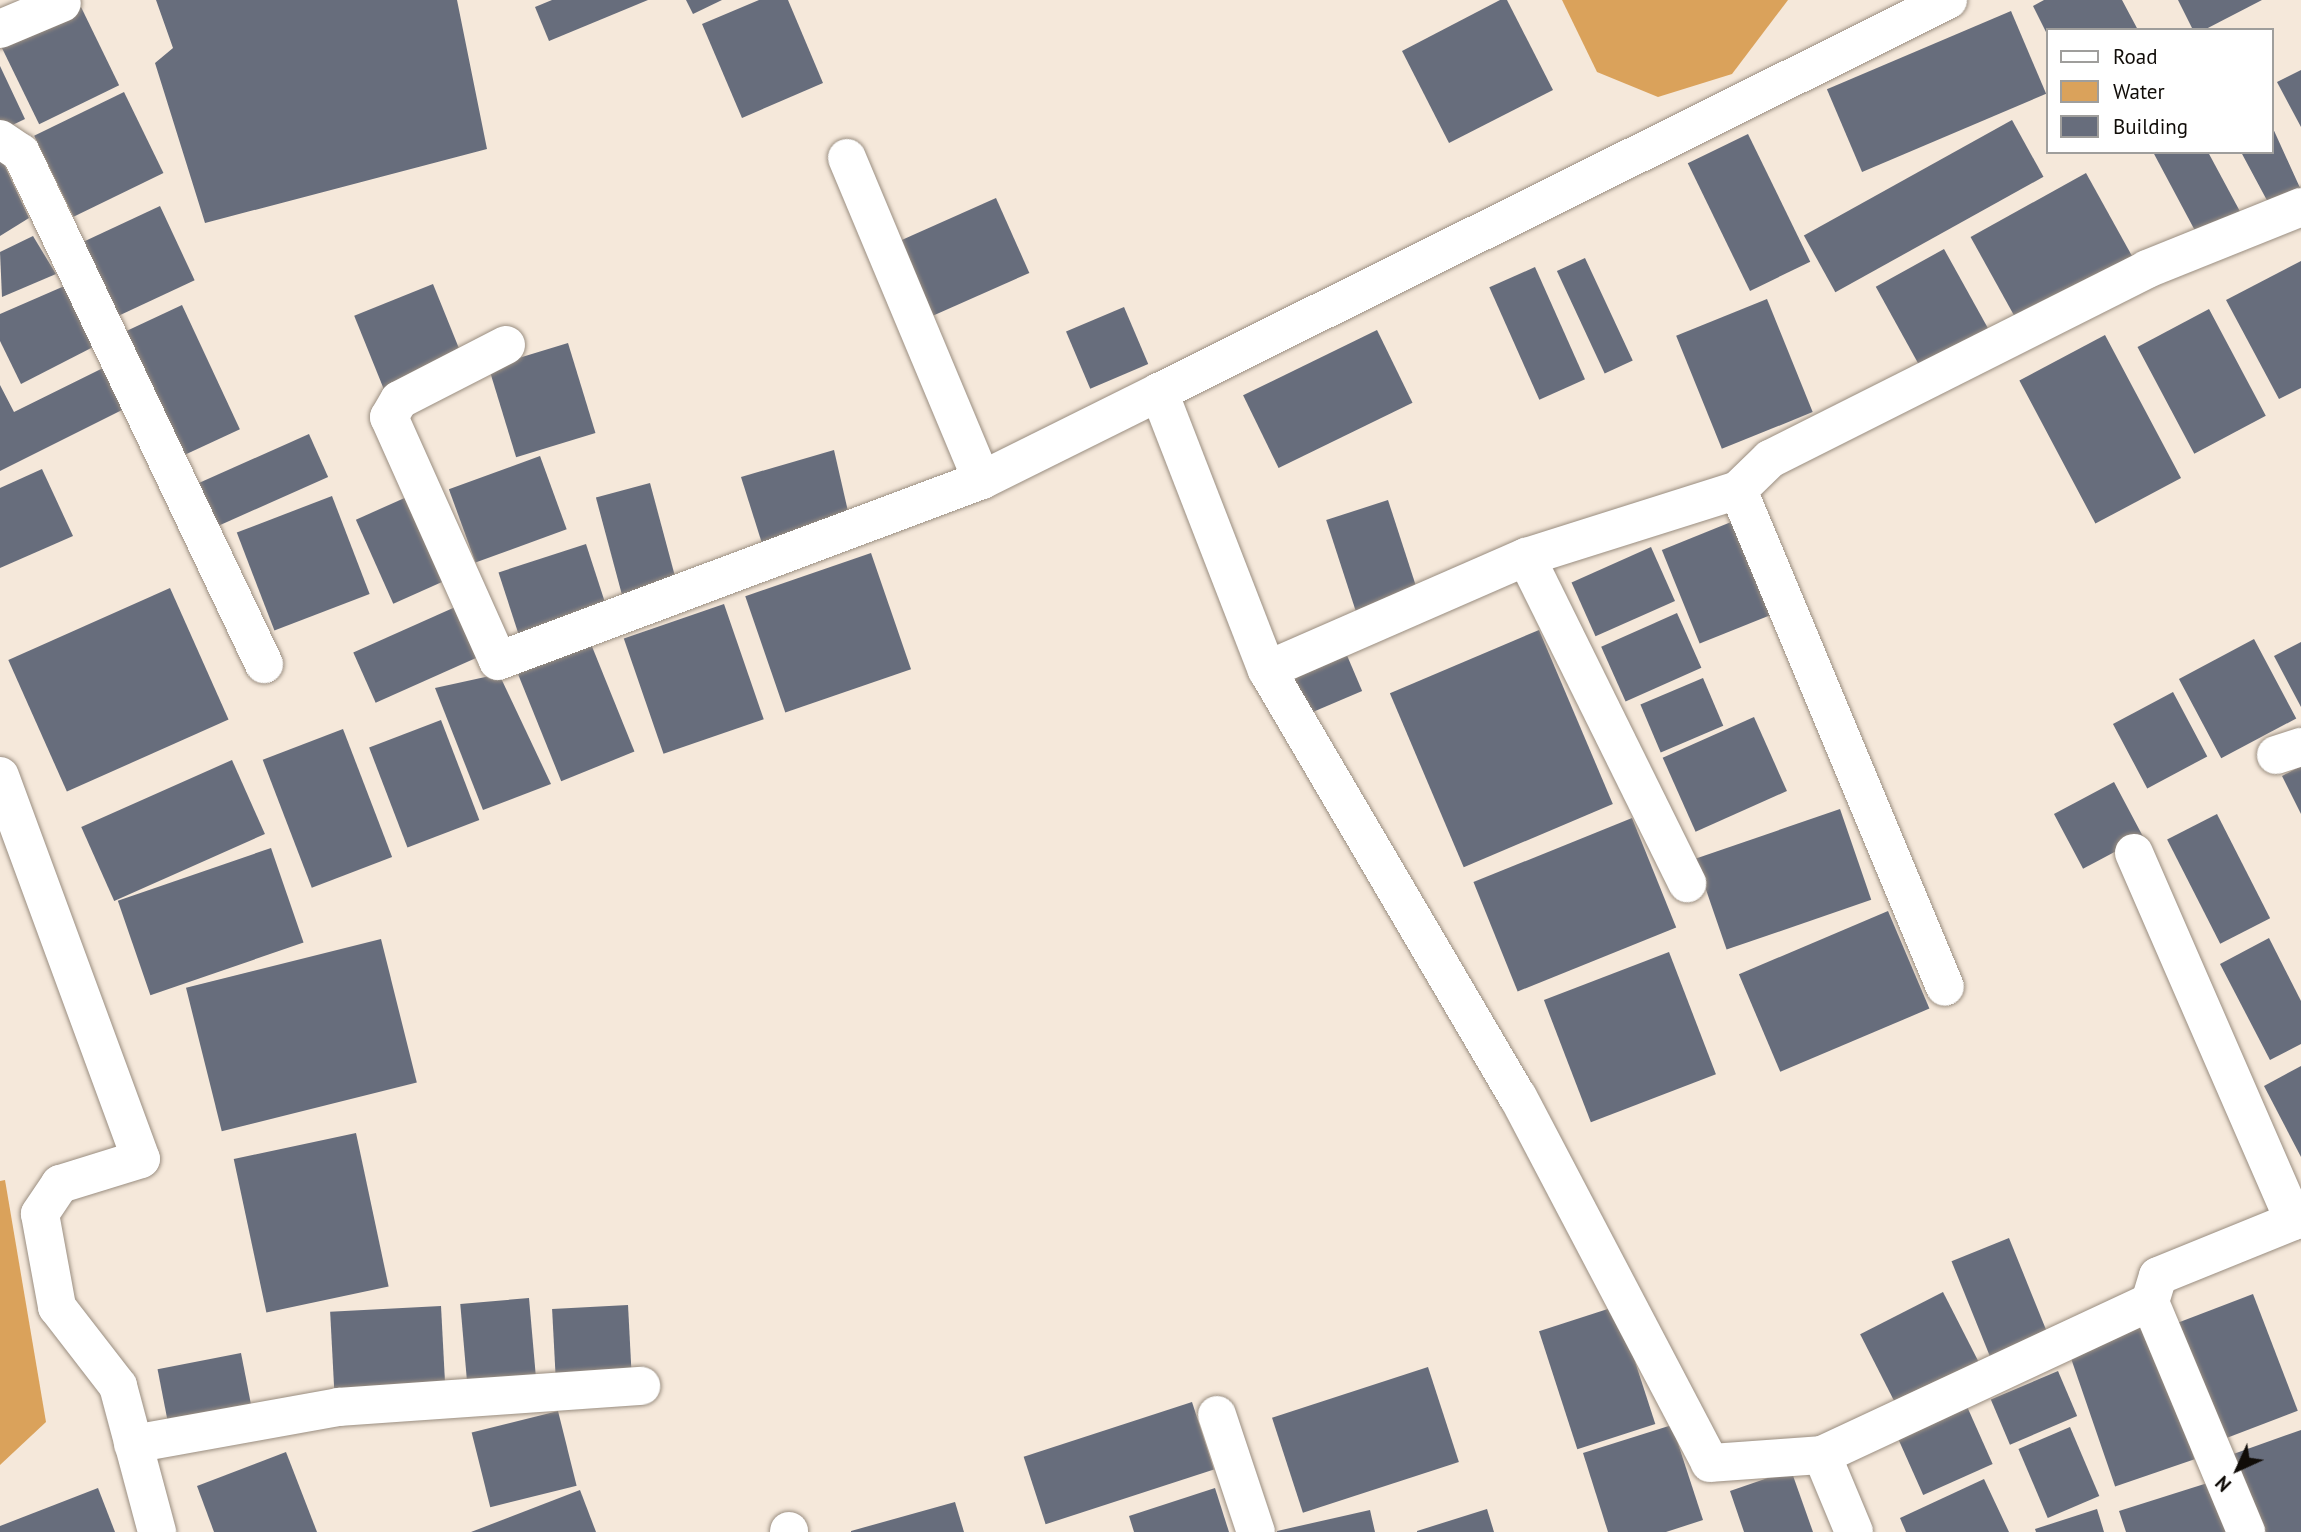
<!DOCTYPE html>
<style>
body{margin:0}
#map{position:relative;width:2301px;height:1532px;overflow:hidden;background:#f5e8da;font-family:"PT Sans",sans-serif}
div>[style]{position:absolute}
.water>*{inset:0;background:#daa25b}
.building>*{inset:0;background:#676d7c;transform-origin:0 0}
.roads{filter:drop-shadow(0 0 2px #9a8e81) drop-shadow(0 0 2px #9a8e81)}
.street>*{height:38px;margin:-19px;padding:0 19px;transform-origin:19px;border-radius:19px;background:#fff}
span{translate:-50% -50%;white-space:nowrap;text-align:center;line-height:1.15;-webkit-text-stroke:5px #fff;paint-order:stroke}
.legend{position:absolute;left:2046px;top:28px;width:228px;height:126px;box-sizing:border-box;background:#fff;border:2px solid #9f9e9c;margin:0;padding:9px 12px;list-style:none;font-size:21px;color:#100c08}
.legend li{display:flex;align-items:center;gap:14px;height:35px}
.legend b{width:35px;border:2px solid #9f9e9c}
.north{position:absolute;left:2203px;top:1434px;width:70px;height:70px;-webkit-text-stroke:5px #fff;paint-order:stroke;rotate:225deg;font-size:19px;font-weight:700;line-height:28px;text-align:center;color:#100c08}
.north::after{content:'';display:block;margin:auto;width:24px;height:32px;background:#100c08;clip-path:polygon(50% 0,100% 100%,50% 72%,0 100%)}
</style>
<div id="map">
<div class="water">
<i style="clip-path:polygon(1562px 0,1788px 0,1732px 74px,1658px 97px,1597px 72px)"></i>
<i style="clip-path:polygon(5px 1180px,46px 1422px,0 1465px,0 1181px)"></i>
</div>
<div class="building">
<i style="clip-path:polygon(156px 0,457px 0,487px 149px,205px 223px,155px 63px,173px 48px)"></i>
<i style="clip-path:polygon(552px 0,648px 0,549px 41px,535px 7px)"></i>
<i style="clip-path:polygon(686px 0,722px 0,693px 14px)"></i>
<i style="clip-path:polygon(759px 0,788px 0,823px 83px,742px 118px,702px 24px)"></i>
<i style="clip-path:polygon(1500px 0,1507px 0,1553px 90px,1449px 143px,1402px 51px)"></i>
<i style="clip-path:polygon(2044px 0,2122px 0,2138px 30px,2047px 34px,2033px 6px)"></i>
<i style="clip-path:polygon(2178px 0,2262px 0,2204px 30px,2193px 30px)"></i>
<i style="left:81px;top:7px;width:87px;height:89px;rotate:64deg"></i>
<i style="left:2011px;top:11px;width:90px;height:200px;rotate:67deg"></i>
<i style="clip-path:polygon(0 66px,25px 119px,0 131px)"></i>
<i style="clip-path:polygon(2301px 70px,2301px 127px,2277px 82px)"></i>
<i style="left:124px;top:92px;width:90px;height:100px;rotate:64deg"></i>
<i style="left:2012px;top:120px;width:65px;height:238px;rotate:61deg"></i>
<i style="clip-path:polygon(2271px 124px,2301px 190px,2270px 206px,2241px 152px,2271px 152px)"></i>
<i style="left:1748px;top:134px;width:142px;height:67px;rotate:64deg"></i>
<i style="clip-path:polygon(2153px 152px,2208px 152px,2243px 217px,2200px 240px)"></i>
<i style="clip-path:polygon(2px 160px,29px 218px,0 236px,0 161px)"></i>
<i style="left:2086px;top:173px;width:95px;height:132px;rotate:61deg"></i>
<i style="left:996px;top:198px;width:82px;height:105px;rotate:66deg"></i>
<i style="left:160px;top:206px;width:82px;height:88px;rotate:65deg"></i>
<i style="clip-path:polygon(33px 236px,56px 274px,2px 297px,0 252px)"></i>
<i style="left:1944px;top:249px;width:93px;height:78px;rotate:61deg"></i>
<i style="left:1585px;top:258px;width:113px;height:31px;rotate:65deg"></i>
<i style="clip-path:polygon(2301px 261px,2301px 388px,2279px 399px,2226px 300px)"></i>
<i style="left:1535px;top:267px;width:123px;height:50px;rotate:66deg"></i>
<i style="clip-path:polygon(69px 284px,97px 345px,21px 384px,0 341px,0 314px)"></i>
<i style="left:433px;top:284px;width:83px;height:85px;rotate:68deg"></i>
<i style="left:1767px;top:299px;width:122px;height:98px;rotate:68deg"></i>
<i style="left:182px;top:305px;width:137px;height:66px;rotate:65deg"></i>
<i style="left:1124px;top:307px;width:62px;height:63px;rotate:67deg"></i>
<i style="left:2209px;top:309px;width:121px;height:81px;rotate:62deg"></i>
<i style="left:1377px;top:330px;width:81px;height:149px;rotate:64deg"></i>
<i style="left:2105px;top:335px;width:162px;height:97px;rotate:62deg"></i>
<i style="left:568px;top:343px;width:94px;height:83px;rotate:73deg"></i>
<i style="clip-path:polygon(103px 368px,124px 409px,0 471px,0 385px,14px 412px)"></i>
<i style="left:309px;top:434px;width:47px;height:123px;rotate:66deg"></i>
<i style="clip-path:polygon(834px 450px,850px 520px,766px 556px,741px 477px)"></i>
<i style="left:540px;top:456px;width:78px;height:97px;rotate:70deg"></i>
<i style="clip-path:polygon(42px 469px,73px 536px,0 568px,0 488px)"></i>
<i style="left:650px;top:483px;width:111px;height:56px;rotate:75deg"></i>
<i style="left:418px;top:492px;width:92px;height:68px;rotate:66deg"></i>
<i style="left:332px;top:496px;width:105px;height:102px;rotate:69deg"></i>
<i style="left:1388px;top:500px;width:102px;height:65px;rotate:72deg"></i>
<i style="left:1736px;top:520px;width:101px;height:80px;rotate:68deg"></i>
<i style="left:586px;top:544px;width:76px;height:92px;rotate:72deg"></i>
<i style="left:1651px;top:547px;width:59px;height:87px;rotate:66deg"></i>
<i style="left:871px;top:553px;width:123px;height:133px;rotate:71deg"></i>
<i style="left:170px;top:588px;width:144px;height:177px;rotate:66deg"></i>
<i style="left:462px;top:604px;width:55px;height:119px;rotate:66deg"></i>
<i style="left:724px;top:604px;width:122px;height:106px;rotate:71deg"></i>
<i style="left:1677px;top:613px;width:60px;height:83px;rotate:66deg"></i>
<i style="left:1539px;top:630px;width:189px;height:162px;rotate:67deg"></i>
<i style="left:2254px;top:639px;width:90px;height:85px;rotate:62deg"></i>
<i style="clip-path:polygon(2301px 642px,2301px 707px,2274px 656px)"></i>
<i style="left:591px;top:644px;width:116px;height:79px;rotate:68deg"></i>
<i style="left:1343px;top:646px;width:49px;height:65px;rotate:67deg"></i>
<i style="clip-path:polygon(499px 674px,551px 784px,483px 810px,435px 688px)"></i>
<i style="left:1703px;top:678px;width:52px;height:68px;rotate:67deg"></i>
<i style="left:2173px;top:692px;width:73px;height:68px;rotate:62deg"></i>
<i style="left:1754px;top:717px;width:81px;height:100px;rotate:66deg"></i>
<i style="left:441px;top:720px;width:107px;height:77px;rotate:69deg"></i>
<i style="left:343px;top:729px;width:137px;height:86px;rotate:69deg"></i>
<i style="left:232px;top:760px;width:81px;height:165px;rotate:66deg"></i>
<i style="clip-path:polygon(2301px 766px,2301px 814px,2282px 776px)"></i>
<i style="left:2114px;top:782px;width:62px;height:68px;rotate:62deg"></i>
<i style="left:1840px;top:809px;width:96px;height:153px;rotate:71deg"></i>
<i style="left:2217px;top:814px;width:117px;height:56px;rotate:63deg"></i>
<i style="left:1632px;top:818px;width:118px;height:171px;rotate:68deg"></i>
<i style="left:271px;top:848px;width:100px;height:162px;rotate:71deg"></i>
<i style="left:1888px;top:911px;width:106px;height:162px;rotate:67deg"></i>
<i style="clip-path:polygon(2269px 938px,2301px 1001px,2301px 1044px,2270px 1060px,2220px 964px)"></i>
<i style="left:381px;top:939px;width:148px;height:201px;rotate:76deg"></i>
<i style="left:1669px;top:952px;width:131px;height:134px;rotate:69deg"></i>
<i style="clip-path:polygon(2301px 1066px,2301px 1157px,2264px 1086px)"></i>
<i style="left:356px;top:1133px;width:157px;height:125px;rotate:78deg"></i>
<i style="left:2009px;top:1238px;width:113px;height:62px;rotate:68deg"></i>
<i style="left:1943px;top:1292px;width:84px;height:93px;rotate:63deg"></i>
<i style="left:2253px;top:1294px;width:125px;height:91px;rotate:69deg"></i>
<i style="left:529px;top:1298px;width:88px;height:69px;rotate:85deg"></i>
<i style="left:628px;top:1305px;width:73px;height:76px;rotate:87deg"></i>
<i style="left:441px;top:1306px;width:93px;height:111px;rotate:87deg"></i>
<i style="left:1617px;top:1306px;width:124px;height:82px;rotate:72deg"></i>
<i style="left:2148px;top:1324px;width:143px;height:84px;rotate:71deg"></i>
<i style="left:241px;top:1353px;width:64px;height:85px;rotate:79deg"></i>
<i style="left:1428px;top:1367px;width:100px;height:164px;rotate:72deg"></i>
<i style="left:2058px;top:1371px;width:49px;height:73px;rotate:67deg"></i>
<i style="left:1192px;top:1402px;width:71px;height:177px;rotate:72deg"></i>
<i style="left:1965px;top:1402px;width:68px;height:76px;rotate:66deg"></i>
<i style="left:558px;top:1411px;width:77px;height:89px;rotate:76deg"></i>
<i style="clip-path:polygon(1672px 1425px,1703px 1520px,1666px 1532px,1608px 1532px,1583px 1453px)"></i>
<i style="left:2070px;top:1427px;width:75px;height:56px;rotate:67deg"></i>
<i style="clip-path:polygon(2301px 1430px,2301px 1532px,2253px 1532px,2225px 1457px)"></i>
<i style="clip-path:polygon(286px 1452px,317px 1532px,214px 1532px,197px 1486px)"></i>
<i style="clip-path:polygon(1791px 1470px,1813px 1532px,1744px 1532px,1730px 1491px)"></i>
<i style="clip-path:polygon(1984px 1479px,2009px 1532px,1906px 1532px,1900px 1518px)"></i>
<i style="clip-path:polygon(2217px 1480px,2239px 1532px,2126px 1532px,2119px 1511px)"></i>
<i style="clip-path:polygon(98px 1488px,115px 1532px,0 1532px,0 1526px)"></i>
<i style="clip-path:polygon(1215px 1488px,1229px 1532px,1134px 1532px,1129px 1516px)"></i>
<i style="clip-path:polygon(580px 1490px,596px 1532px,471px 1532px)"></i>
<i style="clip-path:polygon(955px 1502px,964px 1532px,851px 1532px,851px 1531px)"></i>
<i style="clip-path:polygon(1487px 1509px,1494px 1532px,1417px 1532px,1417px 1531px)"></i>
<i style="clip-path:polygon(2097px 1509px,2104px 1532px,2036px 1532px,2035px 1529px)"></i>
<i style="clip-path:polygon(1370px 1510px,1375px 1532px,1277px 1532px,1277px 1531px)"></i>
</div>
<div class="roads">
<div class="street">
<i style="left:1948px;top:0;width:881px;rotate:153.58deg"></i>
<i style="left:1159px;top:392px;width:298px;rotate:68.8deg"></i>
<i style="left:1267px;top:670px;width:495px;rotate:59.6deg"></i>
<i style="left:1518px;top:1097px;width:413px;rotate:62.3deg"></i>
<i style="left:1710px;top:1463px;width:112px;rotate:-4.1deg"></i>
<i style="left:1822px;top:1455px;width:362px;rotate:-25deg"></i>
<i style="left:2150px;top:1302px;width:27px;rotate:-73deg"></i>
<i style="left:2158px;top:1276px;width:154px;rotate:-22.1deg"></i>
<i style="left:0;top:29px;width:67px;rotate:-22.8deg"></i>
<i style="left:0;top:139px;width:25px;rotate:34deg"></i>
<i style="left:21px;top:153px;width:566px;rotate:64.57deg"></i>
<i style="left:847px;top:158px;width:349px;rotate:67.3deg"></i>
<i style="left:506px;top:345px;width:120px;rotate:152.8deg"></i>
<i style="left:399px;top:400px;width:20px;rotate:120deg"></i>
<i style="left:389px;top:417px;width:267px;rotate:65.9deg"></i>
<i style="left:498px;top:661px;width:517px;rotate:-20.5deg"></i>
<i style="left:982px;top:480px;width:198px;rotate:-26.4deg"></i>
<i style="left:1738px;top:490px;width:538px;rotate:67.39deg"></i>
<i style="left:1526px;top:557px;width:364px;rotate:63.7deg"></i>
<i style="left:1267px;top:670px;width:283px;rotate:-23.6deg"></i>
<i style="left:1526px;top:557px;width:222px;rotate:-17.5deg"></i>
<i style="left:1738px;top:490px;width:45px;rotate:-44.1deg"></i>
<i style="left:1770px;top:459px;width:422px;rotate:-26.7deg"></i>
<i style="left:2147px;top:269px;width:166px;rotate:-21.9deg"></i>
<i style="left:2276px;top:755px;width:26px;rotate:-18deg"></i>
<i style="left:0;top:776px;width:408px;rotate:69.8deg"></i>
<i style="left:141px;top:1159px;width:85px;rotate:162.8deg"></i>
<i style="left:60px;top:1184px;width:36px;rotate:124deg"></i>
<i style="left:40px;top:1214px;width:95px;rotate:79.6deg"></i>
<i style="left:57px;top:1307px;width:100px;rotate:52.3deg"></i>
<i style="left:118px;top:1386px;width:151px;rotate:75deg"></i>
<i style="left:2134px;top:853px;width:401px;rotate:66.5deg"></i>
<i style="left:2150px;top:1302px;width:249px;rotate:67.3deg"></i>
<i style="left:1217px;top:1415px;width:123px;rotate:71.6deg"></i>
<i style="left:133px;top:1444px;width:209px;rotate:-10.2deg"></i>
<i style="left:339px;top:1407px;width:303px;rotate:-4deg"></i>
<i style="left:1822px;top:1455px;width:83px;rotate:67.4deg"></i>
<i style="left:789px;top:1531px;width:1px;rotate:90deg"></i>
</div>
</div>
<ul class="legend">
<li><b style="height:9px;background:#fff"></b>Road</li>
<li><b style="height:19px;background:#daa25b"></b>Water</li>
<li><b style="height:19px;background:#676d7c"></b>Building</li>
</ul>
<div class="north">N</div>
</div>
